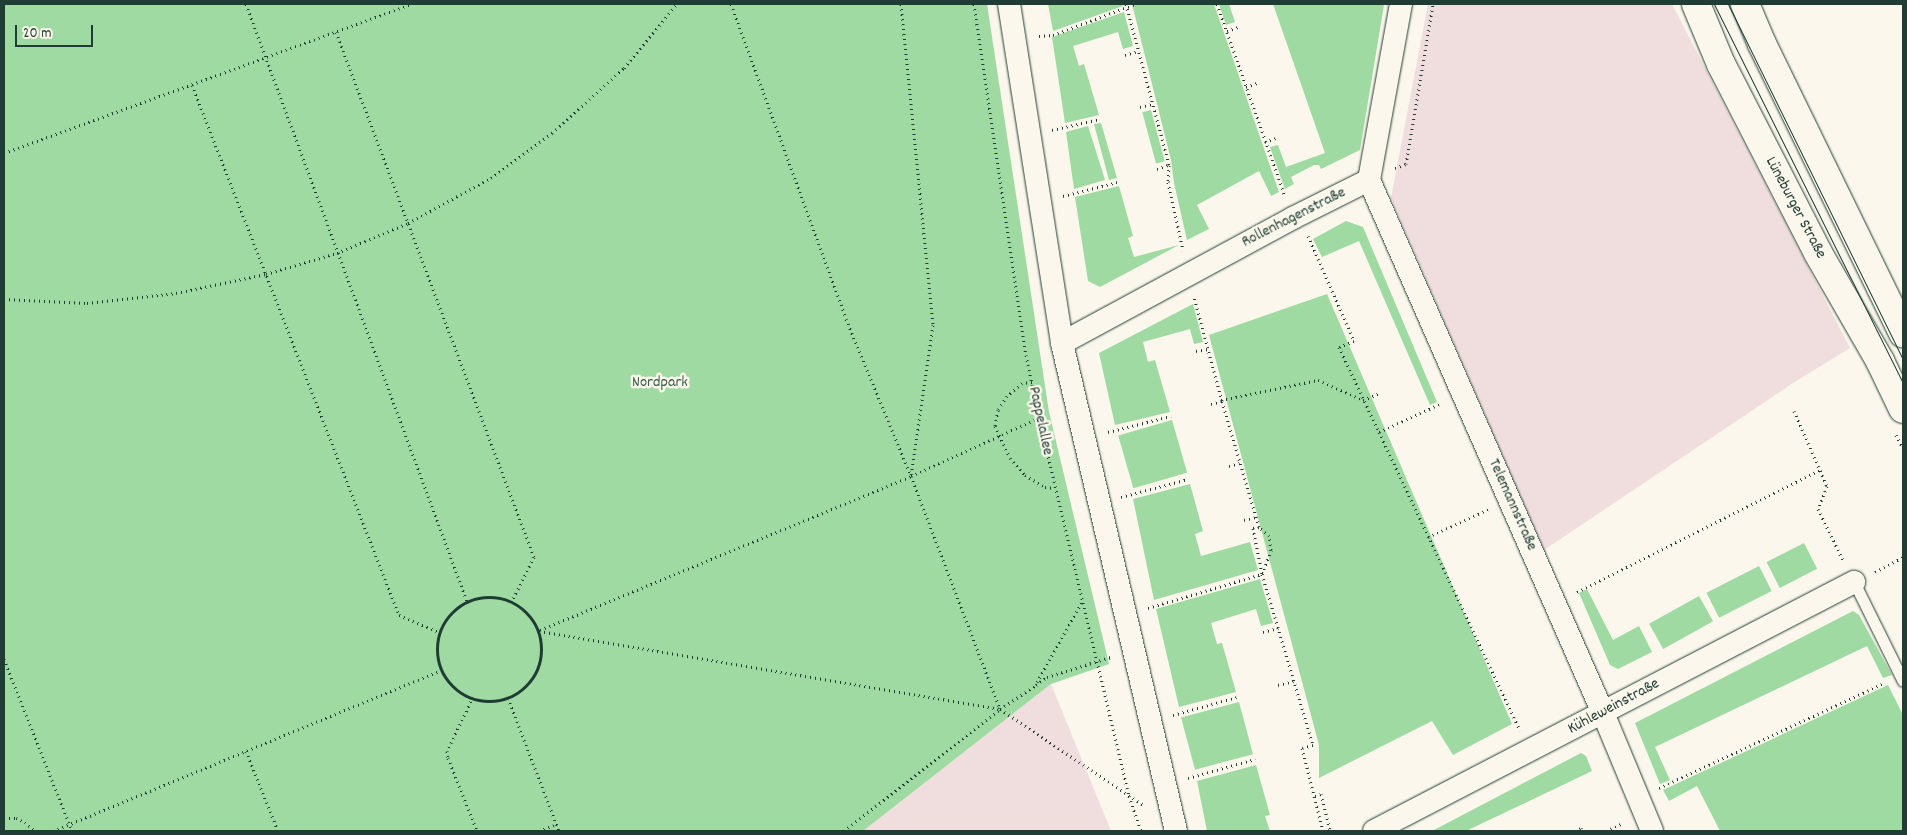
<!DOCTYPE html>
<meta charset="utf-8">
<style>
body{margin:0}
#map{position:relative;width:1907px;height:835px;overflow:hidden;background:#fbf7ec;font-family:Dekko,sans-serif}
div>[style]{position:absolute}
.built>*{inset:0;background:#f0dddd}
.green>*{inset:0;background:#9edaa1;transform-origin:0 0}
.path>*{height:3px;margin-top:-1.5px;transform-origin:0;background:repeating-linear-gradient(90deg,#1f3d34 0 1px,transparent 0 5px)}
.path>.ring{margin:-1.5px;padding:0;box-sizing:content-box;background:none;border:3px solid #1f3d34;border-radius:50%}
.roads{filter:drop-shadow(0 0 1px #1f3d34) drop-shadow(0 0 1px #1f3d34)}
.service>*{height:11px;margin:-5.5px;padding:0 5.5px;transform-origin:5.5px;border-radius:5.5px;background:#fbf7ec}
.minor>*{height:22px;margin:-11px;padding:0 11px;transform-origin:11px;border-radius:11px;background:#fbf7ec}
.secondary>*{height:28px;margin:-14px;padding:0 14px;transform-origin:14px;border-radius:14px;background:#fbf7ec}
.tram>*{height:1px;margin:-0.5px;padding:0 0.5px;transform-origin:0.5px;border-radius:0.5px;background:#1f3d34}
span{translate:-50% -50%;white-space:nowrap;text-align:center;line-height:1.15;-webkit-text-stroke:5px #fbf7ec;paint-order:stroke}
.street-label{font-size:16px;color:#1f3d34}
.park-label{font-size:16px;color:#385c4a}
.frame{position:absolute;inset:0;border:5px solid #1f3d34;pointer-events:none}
.scale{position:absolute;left:15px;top:25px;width:78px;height:22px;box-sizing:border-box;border:2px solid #1f3d34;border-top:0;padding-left:6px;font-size:15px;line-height:18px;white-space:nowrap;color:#1f3d34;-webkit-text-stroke:4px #fbf7ec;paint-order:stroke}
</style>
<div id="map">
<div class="built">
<i style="clip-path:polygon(1428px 4px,1672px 4px,1850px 348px,1793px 383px,1544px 550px,1391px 198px)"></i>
<i style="clip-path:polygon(1051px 684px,1111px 831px,863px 831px)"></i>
</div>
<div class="green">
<i style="clip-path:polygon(4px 4px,987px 4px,1049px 412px,1109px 664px,1051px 684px,863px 831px,4px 831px)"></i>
<i style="clip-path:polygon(1048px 4px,1122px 4px,1123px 6px,1053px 31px)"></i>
<i style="clip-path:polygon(1132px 4px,1214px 4px,1279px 192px,1271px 196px,1259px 171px,1197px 205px,1209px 229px,1187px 240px,1174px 183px,1171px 160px)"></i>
<i style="clip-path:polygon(1219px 4px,1229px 4px,1235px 22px,1226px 25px)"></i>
<i style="clip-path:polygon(1273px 4px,1384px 5px,1360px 150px,1321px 169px,1319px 165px,1314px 165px,1291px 177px,1294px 184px,1285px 189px,1270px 147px,1278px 145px,1286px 167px,1325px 153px)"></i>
<i style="clip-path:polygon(1124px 12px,1133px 46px,1123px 49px,1118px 32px,1073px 46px,1079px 66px,1084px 64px,1099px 115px,1065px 123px,1052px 37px)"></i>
<i style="left:1151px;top:110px;width:53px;height:9px;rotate:75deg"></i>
<i style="clip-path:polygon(1101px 123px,1117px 178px,1109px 180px,1094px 124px)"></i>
<i style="clip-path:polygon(1088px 126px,1105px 180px,1074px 189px,1066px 132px)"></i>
<i style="clip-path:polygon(1119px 186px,1133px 236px,1128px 238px,1134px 257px,1179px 245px,1100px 287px,1088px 281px,1075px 197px)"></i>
<i style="clip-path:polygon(1346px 221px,1363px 227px,1437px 402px,1430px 405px,1359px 241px,1322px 257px,1313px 239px)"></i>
<i style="clip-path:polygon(1327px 294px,1512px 724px,1453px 755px,1432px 721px,1319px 778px,1319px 745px,1209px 335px)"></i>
<i style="clip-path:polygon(1193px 304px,1203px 342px,1194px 344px,1190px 329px,1143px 342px,1148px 362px,1155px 360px,1170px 412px,1115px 425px,1099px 353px)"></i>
<i style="left:1172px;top:420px;width:55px;height:56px;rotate:74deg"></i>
<i style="clip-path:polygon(1190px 484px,1203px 531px,1195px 534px,1201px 556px,1250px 542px,1258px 570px,1154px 600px,1133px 499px)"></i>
<i style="left:1804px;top:543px;width:29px;height:42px;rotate:63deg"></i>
<i style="left:1759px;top:566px;width:28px;height:59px;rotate:63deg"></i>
<i style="clip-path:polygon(1260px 579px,1273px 623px,1261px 626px,1256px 609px,1211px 623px,1217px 644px,1222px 643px,1236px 692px,1179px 707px,1156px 609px)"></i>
<i style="clip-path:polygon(1587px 589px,1613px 640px,1639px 626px,1652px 652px,1618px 669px,1610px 665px,1579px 593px)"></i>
<i style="left:1699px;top:596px;width:29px;height:57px;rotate:61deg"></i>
<i style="clip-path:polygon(1853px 611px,1859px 615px,1892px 675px,1883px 678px,1867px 646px,1655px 747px,1670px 780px,1660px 784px,1635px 723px)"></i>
<i style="clip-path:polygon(1888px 685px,1903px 715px,1903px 831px,1720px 831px,1697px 786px,1669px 801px,1663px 790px)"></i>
<i style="left:1239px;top:702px;width:54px;height:60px;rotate:75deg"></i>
<i style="clip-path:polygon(1581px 753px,1586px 756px,1592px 771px,1466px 831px,1432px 831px)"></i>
<i style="clip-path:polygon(1256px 765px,1270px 815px,1265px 816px,1270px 831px,1207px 831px,1197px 781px)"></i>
</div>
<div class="path">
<i style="left:246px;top:4px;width:637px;rotate:69.69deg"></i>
<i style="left:731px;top:4px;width:335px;rotate:69.9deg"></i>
<i style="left:846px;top:319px;width:170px;rotate:67.5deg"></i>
<i style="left:901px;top:4px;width:323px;rotate:84.3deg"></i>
<i style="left:933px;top:325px;width:153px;rotate:98.3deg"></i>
<i style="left:911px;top:476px;width:249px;rotate:69.1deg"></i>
<i style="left:974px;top:4px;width:355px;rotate:81.6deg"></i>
<i style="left:1026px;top:355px;width:64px;rotate:78.3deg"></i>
<i style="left:1039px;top:418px;width:389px;rotate:76.6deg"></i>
<i style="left:1129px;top:796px;width:37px;rotate:71deg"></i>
<i style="left:1126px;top:4px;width:167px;rotate:75deg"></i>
<i style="left:1169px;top:165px;width:17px;rotate:93deg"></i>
<i style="left:1168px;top:182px;width:70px;rotate:77.6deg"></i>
<i style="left:1217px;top:4px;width:204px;rotate:70.5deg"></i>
<i style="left:1227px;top:31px;width:12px;rotate:-20deg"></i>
<i style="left:336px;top:32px;width:561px;rotate:69.34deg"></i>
<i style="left:534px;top:557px;width:49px;rotate:116.6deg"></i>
<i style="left:1039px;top:36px;width:14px;rotate:-4deg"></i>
<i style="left:1053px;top:35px;width:88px;rotate:-20.7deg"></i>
<i style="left:1125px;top:55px;width:14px;rotate:-17deg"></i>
<i style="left:192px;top:85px;width:569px;rotate:68.67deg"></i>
<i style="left:399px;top:615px;width:43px;rotate:23deg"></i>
<i style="left:1246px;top:87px;width:12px;rotate:-20deg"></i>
<i style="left:1140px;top:107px;width:12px;rotate:-14deg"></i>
<i style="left:1052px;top:130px;width:49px;rotate:-12.9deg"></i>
<i style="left:1265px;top:142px;width:12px;rotate:-20deg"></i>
<i style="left:4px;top:153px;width:434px;rotate:-20.1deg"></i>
<i style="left:1395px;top:168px;width:12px;rotate:-20deg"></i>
<i style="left:1406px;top:164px;width:162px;rotate:-80.4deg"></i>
<i style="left:1157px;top:169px;width:12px;rotate:-20deg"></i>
<i style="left:1063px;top:196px;width:57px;rotate:-14.3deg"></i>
<i style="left:1308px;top:236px;width:115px;rotate:66.3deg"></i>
<i style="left:1354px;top:341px;width:16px;rotate:158deg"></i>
<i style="left:1339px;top:347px;width:94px;rotate:64.8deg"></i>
<i style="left:1379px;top:432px;width:69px;rotate:-24.7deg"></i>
<i style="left:4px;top:299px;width:83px;rotate:2.8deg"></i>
<i style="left:87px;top:303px;width:90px;rotate:-6.4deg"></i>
<i style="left:176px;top:293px;width:92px;rotate:-11.9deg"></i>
<i style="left:266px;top:274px;width:74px;rotate:-16.5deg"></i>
<i style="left:337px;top:253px;width:77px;rotate:-22.9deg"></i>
<i style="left:408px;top:223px;width:94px;rotate:-28.5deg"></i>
<i style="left:491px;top:178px;width:76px;rotate:-36.4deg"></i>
<i style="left:552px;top:133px;width:97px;rotate:-42.1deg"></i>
<i style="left:624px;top:68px;width:83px;rotate:-50.4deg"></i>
<i style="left:1196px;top:351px;width:12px;rotate:-9deg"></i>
<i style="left:1032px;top:382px;width:10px;rotate:174deg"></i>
<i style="left:1022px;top:383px;width:20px;rotate:139deg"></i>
<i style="left:1007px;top:396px;width:17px;rotate:123deg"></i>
<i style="left:998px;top:410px;width:16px;rotate:101deg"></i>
<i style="left:995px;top:426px;width:35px;rotate:65deg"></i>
<i style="left:1010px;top:458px;width:23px;rotate:49deg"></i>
<i style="left:1025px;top:475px;width:23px;rotate:31deg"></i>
<i style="left:1045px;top:487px;width:10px;rotate:6deg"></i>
<i style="left:1221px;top:400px;width:99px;rotate:-11.7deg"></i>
<i style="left:1318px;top:380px;width:49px;rotate:24deg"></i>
<i style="left:1363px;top:400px;width:18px;rotate:-22deg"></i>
<i style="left:1211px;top:404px;width:11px;rotate:-15deg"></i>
<i style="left:1794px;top:411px;width:82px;rotate:66.3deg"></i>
<i style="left:1827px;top:486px;width:25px;rotate:111deg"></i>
<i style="left:1818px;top:509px;width:59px;rotate:63.9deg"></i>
<i style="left:1108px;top:432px;width:65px;rotate:-14.3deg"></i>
<i style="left:1379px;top:432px;width:330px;rotate:64.7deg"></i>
<i style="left:1896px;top:435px;width:15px;rotate:62deg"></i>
<i style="left:1229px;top:466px;width:11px;rotate:-15deg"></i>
<i style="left:1121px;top:497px;width:69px;rotate:-15deg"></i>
<i style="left:1244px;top:520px;width:12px;rotate:-14deg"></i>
<i style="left:1259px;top:527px;width:6px;rotate:171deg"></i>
<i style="left:1253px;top:528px;width:47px;rotate:78.9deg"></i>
<i style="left:1262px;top:574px;width:178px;rotate:73.4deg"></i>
<i style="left:1313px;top:745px;width:11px;rotate:165deg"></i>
<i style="left:1302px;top:748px;width:86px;rotate:75.8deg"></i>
<i style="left:1428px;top:537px;width:67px;rotate:-24.7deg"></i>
<i style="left:1875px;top:572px;width:32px;rotate:-28deg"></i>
<i style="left:1577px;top:592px;width:272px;rotate:-26.7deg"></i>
<i class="ring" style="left:437px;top:597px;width:101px;height:101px"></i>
<i style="left:1148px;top:608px;width:119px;rotate:-16.6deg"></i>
<i style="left:1262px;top:574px;width:26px;rotate:-69deg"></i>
<i style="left:1271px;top:550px;width:14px;rotate:-98deg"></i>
<i style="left:1269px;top:536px;width:13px;rotate:-138deg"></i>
<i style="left:1259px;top:527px;width:131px;rotate:-106.4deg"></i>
<i style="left:1222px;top:401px;width:108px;rotate:-105.1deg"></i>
<i style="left:540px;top:630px;width:402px;rotate:-22.5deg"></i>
<i style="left:911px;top:476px;width:141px;rotate:-24.4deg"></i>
<i style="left:539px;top:631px;width:468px;rotate:9.6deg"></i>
<i style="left:1000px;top:709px;width:174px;rotate:33.8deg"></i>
<i style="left:1263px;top:632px;width:16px;rotate:-15deg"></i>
<i style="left:4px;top:659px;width:185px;rotate:68.4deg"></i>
<i style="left:1037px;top:682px;width:94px;rotate:-60.7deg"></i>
<i style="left:1278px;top:685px;width:16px;rotate:-14deg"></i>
<i style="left:473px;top:697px;width:60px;rotate:115.7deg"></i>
<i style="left:447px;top:751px;width:7px;rotate:82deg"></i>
<i style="left:448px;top:758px;width:79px;rotate:68.3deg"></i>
<i style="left:508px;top:698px;width:142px;rotate:69deg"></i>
<i style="left:1173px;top:715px;width:66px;rotate:-15.7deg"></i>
<i style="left:246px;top:751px;width:86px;rotate:68.2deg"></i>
<i style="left:1188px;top:778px;width:70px;rotate:-15.8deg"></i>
<i style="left:1659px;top:788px;width:248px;rotate:-25deg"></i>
<i style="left:1315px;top:796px;width:6px;rotate:-18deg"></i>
<i style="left:1321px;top:794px;width:38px;rotate:76deg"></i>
<i style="left:4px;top:818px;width:12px"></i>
<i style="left:16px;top:818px;width:10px;rotate:24deg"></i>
<i style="left:25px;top:822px;width:13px;rotate:42deg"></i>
<i style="left:53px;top:831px;width:420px;rotate:-22.5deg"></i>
<i style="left:539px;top:831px;width:19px;rotate:-21deg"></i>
<i style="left:844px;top:831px;width:198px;rotate:-38deg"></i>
<i style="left:1000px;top:709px;width:43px;rotate:-33.7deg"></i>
<i style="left:1036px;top:685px;width:14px;rotate:-36deg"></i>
<i style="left:1047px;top:677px;width:67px;rotate:-17.4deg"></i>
<i style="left:1575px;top:831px;width:7px;rotate:-27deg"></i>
<i style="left:1581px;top:828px;width:3px;rotate:72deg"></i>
<i style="left:1606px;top:831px;width:19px;rotate:-25deg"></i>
</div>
<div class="roads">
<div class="service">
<i style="left:1854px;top:582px;width:110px;rotate:63.7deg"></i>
</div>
<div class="minor">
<i style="left:1009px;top:4px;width:343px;rotate:81.1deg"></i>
<i style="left:1062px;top:343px;width:501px;rotate:76.85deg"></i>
<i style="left:1369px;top:180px;width:582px;rotate:66.3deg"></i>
<i style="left:1603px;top:713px;width:128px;rotate:67.4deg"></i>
<i style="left:1369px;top:180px;width:179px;rotate:-79.7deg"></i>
<i style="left:1062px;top:343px;width:263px;rotate:-28.4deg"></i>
<i style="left:1293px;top:218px;width:85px;rotate:-26.6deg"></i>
<i style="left:1374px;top:831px;width:541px;rotate:-27.42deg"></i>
</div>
<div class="secondary">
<i style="left:1696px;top:4px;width:65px;rotate:67.4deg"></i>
<i style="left:1721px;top:64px;width:212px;rotate:62.8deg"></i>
<i style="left:1818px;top:253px;width:125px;rotate:60.1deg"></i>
<i style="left:1880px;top:361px;width:53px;rotate:64.4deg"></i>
<i style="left:1745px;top:4px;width:43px;rotate:67deg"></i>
<i style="left:1762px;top:44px;width:322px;rotate:64deg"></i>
</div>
</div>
<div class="tram">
<i style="left:1714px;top:4px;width:424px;rotate:63.5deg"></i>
<i style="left:1728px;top:4px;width:396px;rotate:63.8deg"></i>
</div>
<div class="street-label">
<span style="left:1795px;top:208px;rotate:62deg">Lüneburger Straße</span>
<span style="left:1294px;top:218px;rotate:-27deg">Rollenhagenstraße</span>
<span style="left:1040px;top:421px;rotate:78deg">Pappelallee</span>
<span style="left:1512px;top:505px;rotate:66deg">Telemannstraße</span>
<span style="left:1614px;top:707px;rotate:-28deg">Kühleweinstraße</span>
</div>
<div class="park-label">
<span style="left:660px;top:383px">Nordpark</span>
</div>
<div class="frame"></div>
<div class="scale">20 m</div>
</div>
